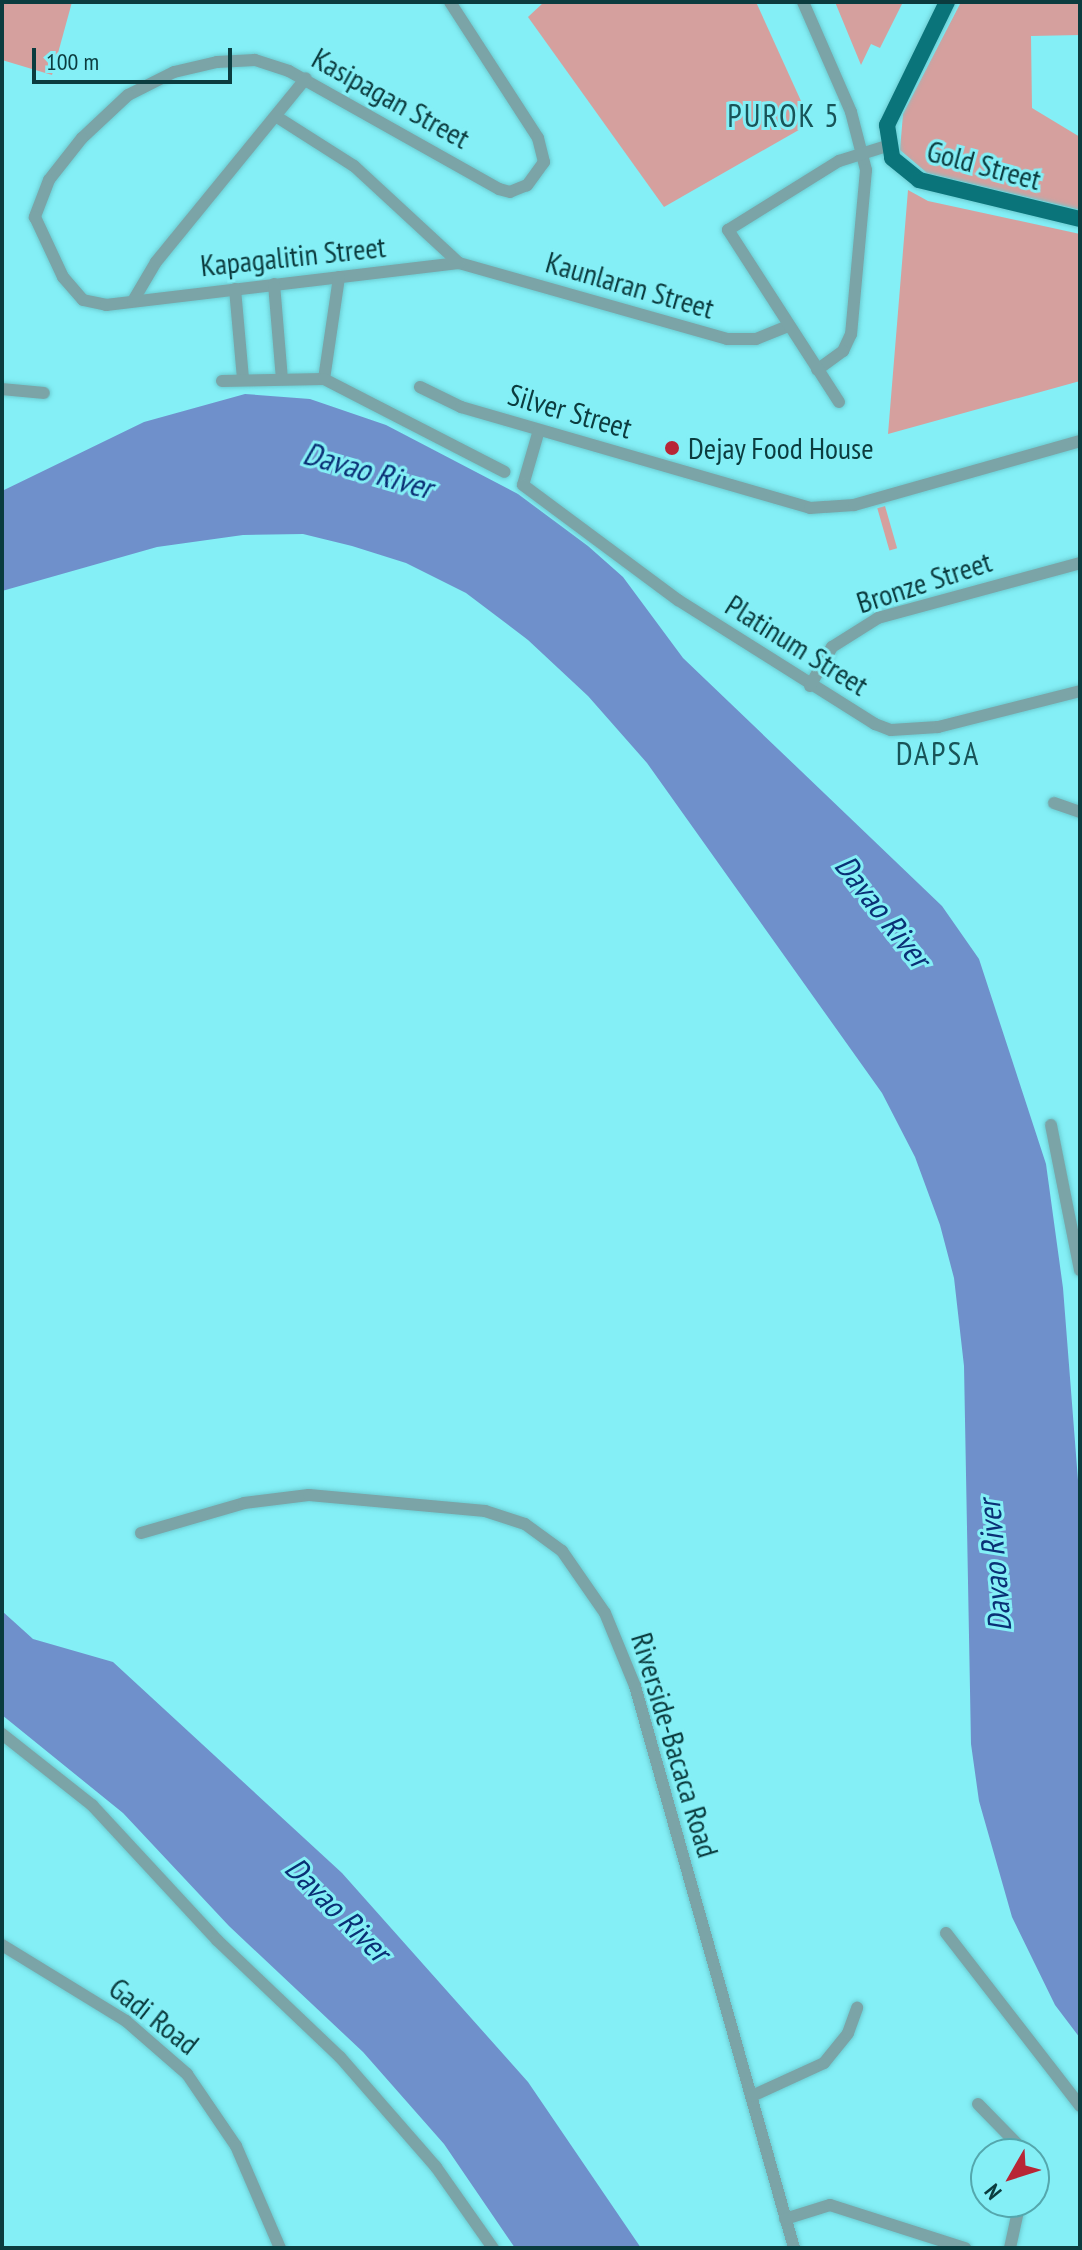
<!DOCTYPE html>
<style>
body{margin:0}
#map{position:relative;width:1082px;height:2250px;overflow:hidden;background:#84eff6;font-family:"PT Sans Narrow",sans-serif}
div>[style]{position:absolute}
.green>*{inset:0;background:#d5a09e;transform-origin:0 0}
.water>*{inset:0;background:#6f90cb}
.roads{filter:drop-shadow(0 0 2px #6ccbd1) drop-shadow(0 0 2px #6ccbd1)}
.minor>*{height:12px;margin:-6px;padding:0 6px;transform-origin:6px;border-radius:6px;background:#7ba4a7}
.major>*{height:16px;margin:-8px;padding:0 8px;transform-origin:8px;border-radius:8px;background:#0a747a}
.dots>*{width:22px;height:22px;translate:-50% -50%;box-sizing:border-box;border:4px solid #84eff6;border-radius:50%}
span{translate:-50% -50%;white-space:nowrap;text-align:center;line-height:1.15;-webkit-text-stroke:6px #84eff6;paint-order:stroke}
.street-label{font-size:30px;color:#0b3c3f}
.poi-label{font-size:30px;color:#0b3c3f}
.left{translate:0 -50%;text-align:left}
.neighbourhood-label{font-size:32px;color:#185458;letter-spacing:2px}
.water-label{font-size:32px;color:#0a3075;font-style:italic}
.frame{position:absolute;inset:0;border:4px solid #0b3c3f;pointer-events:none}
.north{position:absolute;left:970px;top:2138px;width:80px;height:80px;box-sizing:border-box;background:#84eff6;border:2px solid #54a7ad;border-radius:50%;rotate:231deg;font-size:22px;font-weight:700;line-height:32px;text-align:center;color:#0b3c3f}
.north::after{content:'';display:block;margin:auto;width:28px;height:36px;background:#b82636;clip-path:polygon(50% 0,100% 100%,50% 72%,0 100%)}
.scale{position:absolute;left:32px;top:48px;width:200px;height:36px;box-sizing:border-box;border:4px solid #0b3c3f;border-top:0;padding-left:10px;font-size:24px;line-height:28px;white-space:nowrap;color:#0b3c3f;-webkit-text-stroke:6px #84eff6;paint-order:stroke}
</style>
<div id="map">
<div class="green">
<i style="clip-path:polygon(2px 2px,72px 2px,52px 75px,2px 60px)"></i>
<i style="clip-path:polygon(544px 2px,756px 2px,811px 123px,664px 207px,528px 17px)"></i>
<i style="clip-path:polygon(835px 2px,903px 2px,880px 48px,871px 44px,861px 65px)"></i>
<i style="clip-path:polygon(961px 2px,1080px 2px,1080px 35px,1031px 36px,1032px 108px,1080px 137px,1080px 210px,927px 173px,900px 150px,903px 114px)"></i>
<i style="clip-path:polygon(908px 190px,928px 201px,1080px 234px,1080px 381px,888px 434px)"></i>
<i style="left:885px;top:506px;width:44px;height:8px;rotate:74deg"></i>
</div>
<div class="water">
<i style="clip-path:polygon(245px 394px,310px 399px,386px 425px,518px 494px,588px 546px,623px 577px,683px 658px,942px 906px,979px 959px,1046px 1164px,1063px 1288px,1080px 1506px,1080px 2038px,1055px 2005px,1012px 1917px,979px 1801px,971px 1744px,964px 1366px,954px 1278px,940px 1225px,915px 1157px,882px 1093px,647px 763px,588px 696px,528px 640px,466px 593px,406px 563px,352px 546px,303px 534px,243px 535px,157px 547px,2px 591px,2px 491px,144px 422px)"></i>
<i style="clip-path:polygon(2px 1611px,33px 1639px,113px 1662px,342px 1873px,528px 2082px,641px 2248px,515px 2248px,444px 2144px,363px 2052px,229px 1926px,123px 1813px,2px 1715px)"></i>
</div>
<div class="roads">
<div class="minor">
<i style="left:450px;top:2px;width:162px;rotate:57.1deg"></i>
<i style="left:538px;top:138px;width:25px;rotate:76deg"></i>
<i style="left:544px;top:162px;width:29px;rotate:126deg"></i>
<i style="left:527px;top:185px;width:18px;rotate:158deg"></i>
<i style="left:510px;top:192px;width:11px;rotate:-165deg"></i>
<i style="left:499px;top:189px;width:241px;rotate:-150.7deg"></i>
<i style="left:289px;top:71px;width:36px;rotate:-162deg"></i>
<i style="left:255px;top:60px;width:38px;rotate:177deg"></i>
<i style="left:217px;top:62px;width:44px;rotate:166.9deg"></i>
<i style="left:174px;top:72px;width:51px;rotate:153.4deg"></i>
<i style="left:128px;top:95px;width:63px;rotate:136.9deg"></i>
<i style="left:82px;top:138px;width:53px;rotate:128.2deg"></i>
<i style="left:49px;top:180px;width:40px;rotate:111deg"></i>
<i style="left:35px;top:217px;width:66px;rotate:65deg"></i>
<i style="left:63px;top:277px;width:30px;rotate:49deg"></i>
<i style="left:83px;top:300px;width:24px;rotate:12deg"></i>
<i style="left:106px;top:305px;width:355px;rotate:-6.8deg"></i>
<i style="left:459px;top:263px;width:279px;rotate:15.8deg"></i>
<i style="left:727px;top:339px;width:29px"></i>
<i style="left:756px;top:339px;width:35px;rotate:-22deg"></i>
<i style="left:803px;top:2px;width:120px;rotate:66.4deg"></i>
<i style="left:851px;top:112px;width:60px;rotate:75.5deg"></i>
<i style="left:866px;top:170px;width:165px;rotate:95.2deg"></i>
<i style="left:851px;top:334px;width:19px;rotate:115deg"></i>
<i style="left:843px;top:351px;width:32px;rotate:144deg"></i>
<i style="left:277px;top:117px;width:91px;rotate:32.5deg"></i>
<i style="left:354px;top:166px;width:143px;rotate:42.7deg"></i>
<i style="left:274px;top:284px;width:95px;rotate:85.2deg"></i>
<i style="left:235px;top:289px;width:89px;rotate:84.9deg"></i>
<i style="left:133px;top:301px;width:45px;rotate:-59.5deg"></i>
<i style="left:156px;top:262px;width:237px;rotate:-50.8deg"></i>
<i style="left:324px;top:379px;width:103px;rotate:-81.6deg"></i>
<i style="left:222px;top:381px;width:102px;rotate:-1.1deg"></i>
<i style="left:324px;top:379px;width:203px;rotate:27.2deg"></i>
<i style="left:420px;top:387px;width:46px;rotate:26deg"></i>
<i style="left:461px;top:407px;width:363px;rotate:16.1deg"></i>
<i style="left:810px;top:508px;width:44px;rotate:-3.9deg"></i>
<i style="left:854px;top:505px;width:235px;rotate:-15.8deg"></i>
<i style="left:2px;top:389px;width:42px;rotate:5.4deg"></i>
<i style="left:839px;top:402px;width:205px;rotate:-122.8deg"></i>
<i style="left:728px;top:230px;width:131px;rotate:-31.9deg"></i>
<i style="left:839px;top:161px;width:50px;rotate:-17.4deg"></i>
<i style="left:539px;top:430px;width:57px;rotate:106.2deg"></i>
<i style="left:523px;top:485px;width:193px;rotate:36.6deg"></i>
<i style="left:678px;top:600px;width:233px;rotate:32.2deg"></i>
<i style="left:875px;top:724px;width:17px;rotate:21deg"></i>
<i style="left:891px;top:730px;width:47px;rotate:-3.7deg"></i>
<i style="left:938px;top:727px;width:146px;rotate:-14.2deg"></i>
<i style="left:810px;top:686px;width:45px;rotate:-60.6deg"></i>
<i style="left:832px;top:647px;width:54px;rotate:-32.2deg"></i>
<i style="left:878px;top:618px;width:209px;rotate:-15.2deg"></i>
<i style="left:1054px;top:803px;width:28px;rotate:19deg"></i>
<i style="left:1051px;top:1125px;width:148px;rotate:78.7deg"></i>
<i style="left:141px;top:1533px;width:107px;rotate:-16.2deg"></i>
<i style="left:244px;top:1503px;width:65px;rotate:-7deg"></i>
<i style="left:309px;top:1495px;width:177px;rotate:5.2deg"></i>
<i style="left:485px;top:1511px;width:42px;rotate:18deg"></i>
<i style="left:525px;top:1524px;width:46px;rotate:36.1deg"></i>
<i style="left:562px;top:1551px;width:75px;rotate:55.3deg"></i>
<i style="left:605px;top:1613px;width:79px;rotate:67.7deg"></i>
<i style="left:635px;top:1686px;width:584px;rotate:74.2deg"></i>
<i style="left:2px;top:1734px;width:115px;rotate:38.3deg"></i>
<i style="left:92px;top:1805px;width:184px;rotate:47.2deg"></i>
<i style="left:217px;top:1940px;width:170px;rotate:43.6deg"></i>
<i style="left:340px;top:2057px;width:146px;rotate:48.9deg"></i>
<i style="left:436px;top:2167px;width:99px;rotate:54.9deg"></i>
<i style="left:946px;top:1933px;width:219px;rotate:52.2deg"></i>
<i style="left:2px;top:1945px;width:145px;rotate:31.5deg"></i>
<i style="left:126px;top:2021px;width:81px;rotate:41deg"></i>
<i style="left:187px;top:2074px;width:87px;rotate:55.8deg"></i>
<i style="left:236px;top:2146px;width:111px;rotate:66.7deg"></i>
<i style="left:752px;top:2096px;width:79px;rotate:-24.6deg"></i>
<i style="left:824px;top:2063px;width:38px;rotate:-51deg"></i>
<i style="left:848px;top:2033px;width:27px;rotate:-70deg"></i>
<i style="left:978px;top:2104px;width:70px;rotate:45.6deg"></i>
<i style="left:785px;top:2219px;width:47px;rotate:-17.3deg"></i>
<i style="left:830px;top:2205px;width:142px;rotate:17.7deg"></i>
<i style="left:1010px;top:2248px;width:47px;rotate:-77.7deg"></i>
</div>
<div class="major">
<i style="left:947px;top:2px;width:137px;rotate:116deg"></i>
<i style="left:887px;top:125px;width:33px;rotate:81deg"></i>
<i style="left:892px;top:158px;width:35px;rotate:39deg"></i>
<i style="left:919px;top:180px;width:166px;rotate:13.6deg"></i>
</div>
</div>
<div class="dots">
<i style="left:672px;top:448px;background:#b82636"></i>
</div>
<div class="street-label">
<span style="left:391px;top:98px;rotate:29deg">Kasipagan Street</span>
<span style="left:984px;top:165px;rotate:15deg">Gold Street</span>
<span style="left:293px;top:256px;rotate:-6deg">Kapagalitin Street</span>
<span style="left:630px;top:285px;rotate:16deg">Kaunlaran Street</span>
<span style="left:570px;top:411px;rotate:16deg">Silver Street</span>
<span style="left:924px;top:582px;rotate:-18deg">Bronze Street</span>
<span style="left:797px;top:645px;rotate:32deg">Platinum Street</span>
<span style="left:675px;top:1745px;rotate:73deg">Riverside-Bacaca Road</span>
<span style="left:154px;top:2016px;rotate:38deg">Gadi Road</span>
</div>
<div class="poi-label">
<span class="left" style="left:688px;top:448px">Dejay Food House</span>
</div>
<div class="neighbourhood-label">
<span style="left:784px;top:115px">PUROK 5</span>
<span style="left:938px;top:753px">DAPSA</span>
</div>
<div class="water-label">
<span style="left:368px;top:470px;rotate:16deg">Davao River</span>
<span style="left:883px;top:911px;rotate:52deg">Davao River</span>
<span style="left:994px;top:1566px;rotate:-95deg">Davao River</span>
<span style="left:338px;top:1909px;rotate:45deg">Davao River</span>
</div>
<div class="frame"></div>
<div class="north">N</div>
<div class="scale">100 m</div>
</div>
